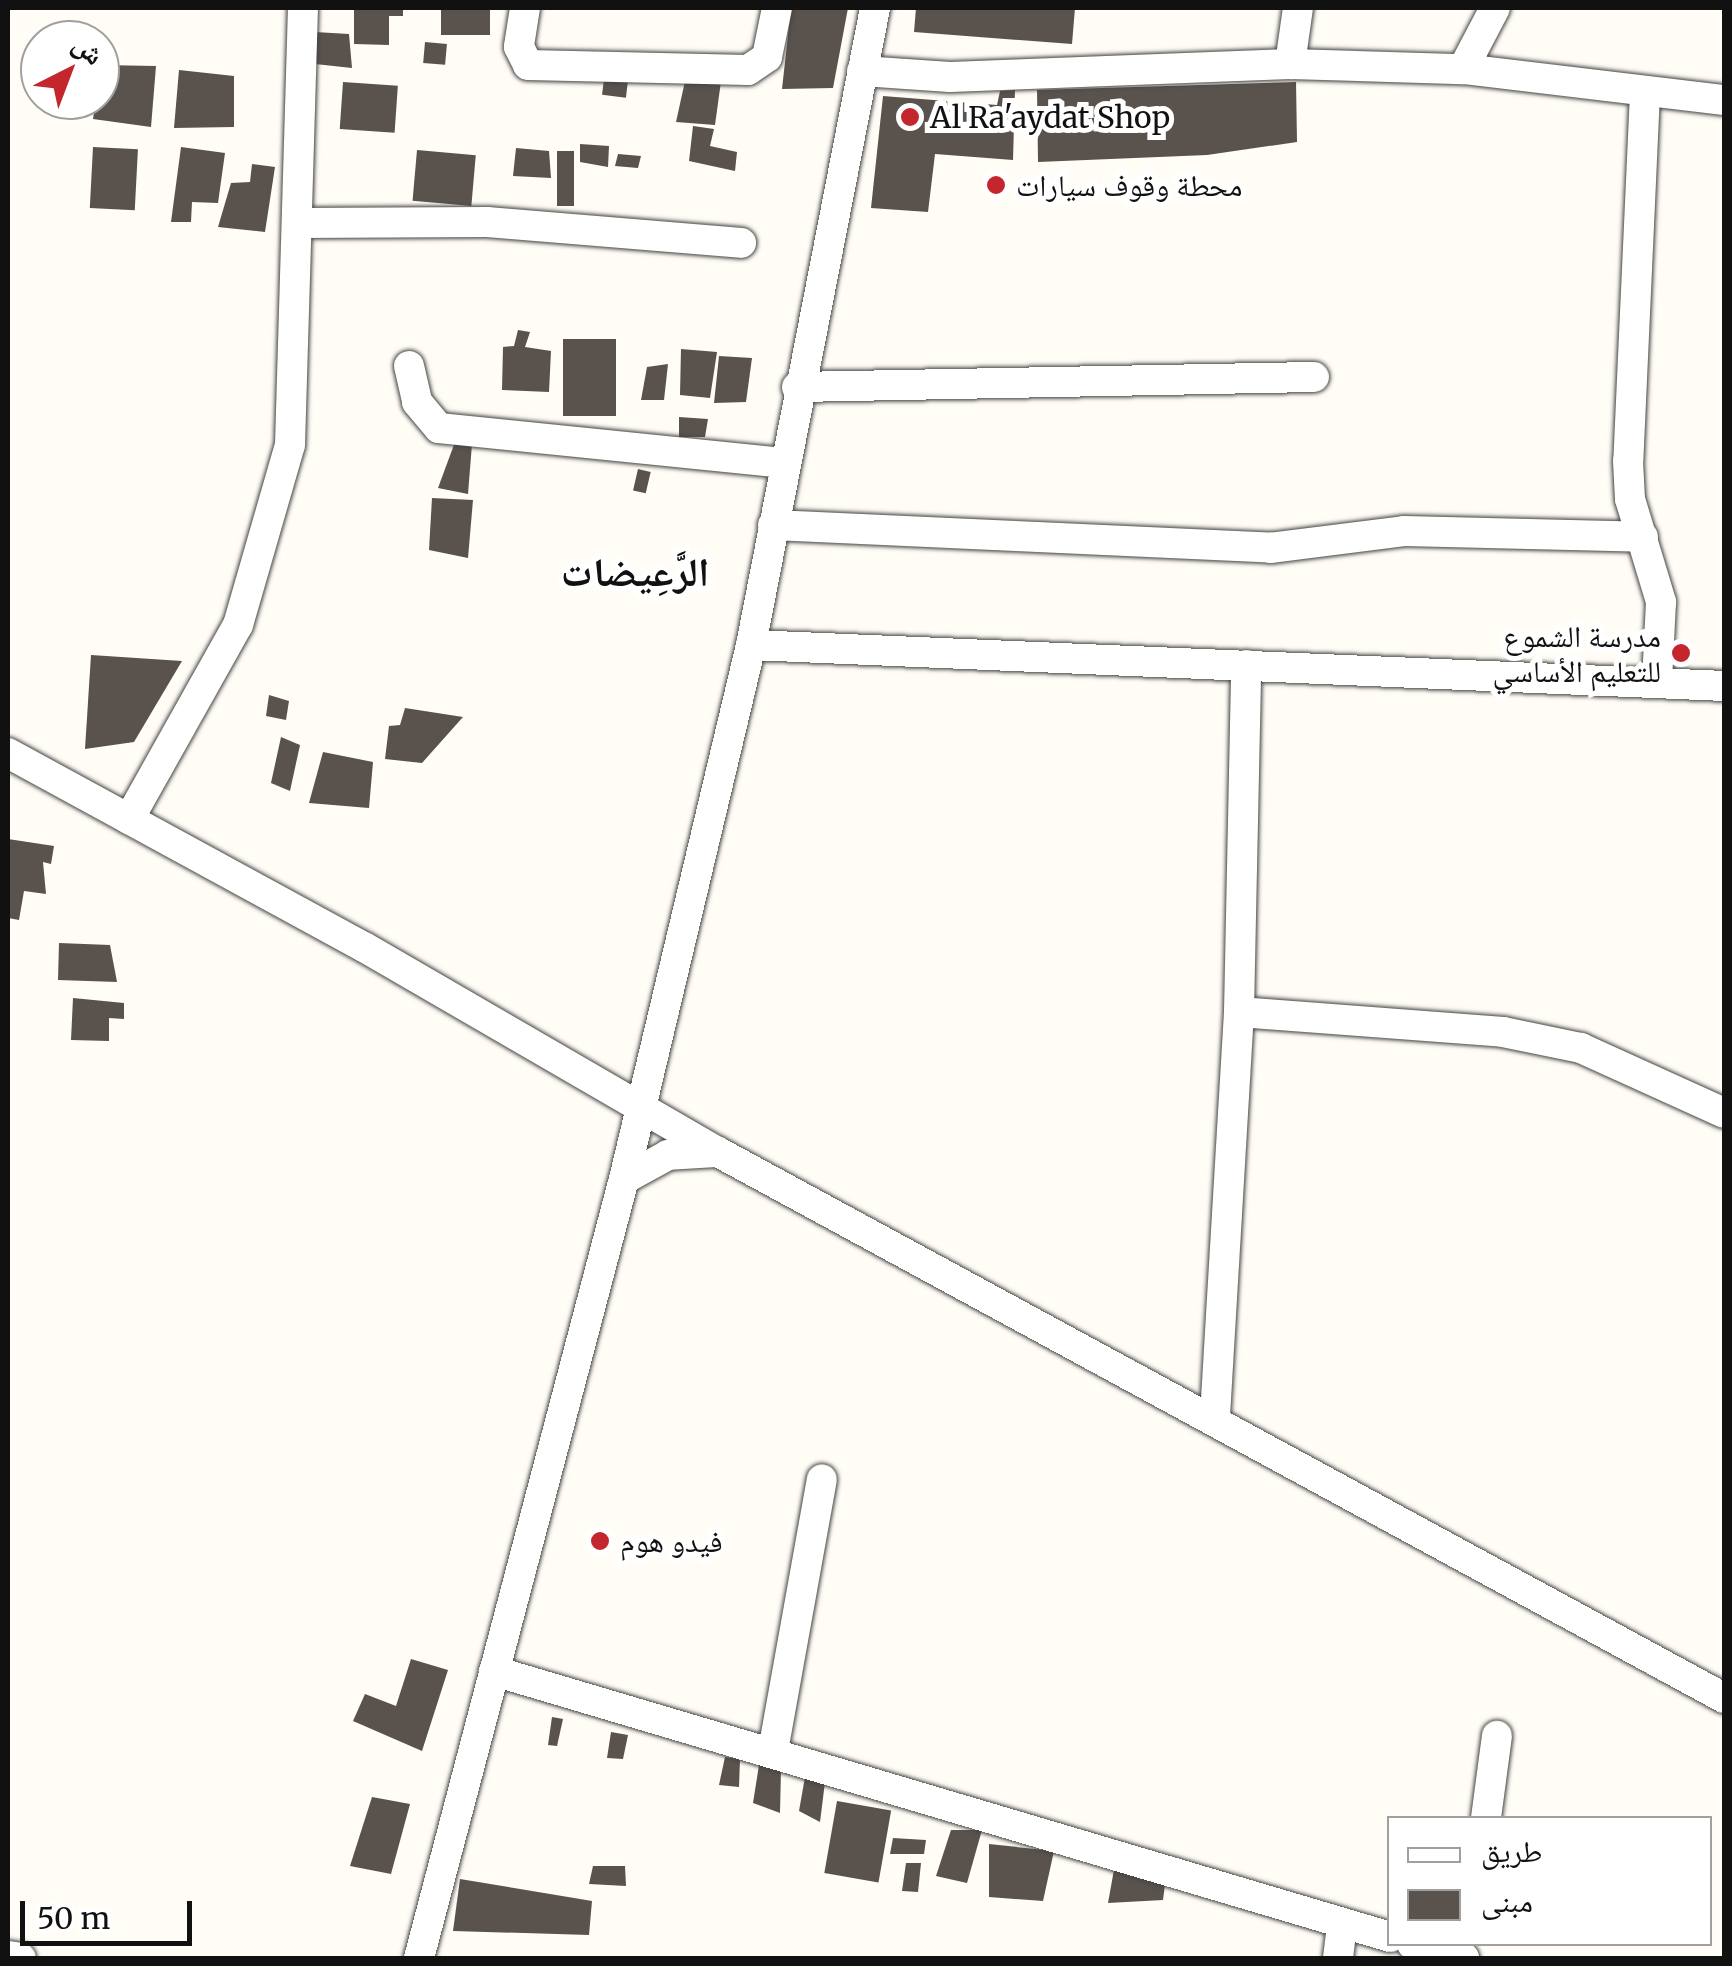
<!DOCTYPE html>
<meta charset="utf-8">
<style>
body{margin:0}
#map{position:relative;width:1732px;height:1966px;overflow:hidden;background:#fffdf5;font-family:Merriweather,"Noto Naskh Arabic",serif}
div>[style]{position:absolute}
.building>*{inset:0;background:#5a524d;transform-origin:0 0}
.roads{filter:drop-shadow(0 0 2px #444) drop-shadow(0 0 2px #444)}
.minor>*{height:30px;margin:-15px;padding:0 15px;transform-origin:15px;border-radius:15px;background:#fff}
.dots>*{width:28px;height:28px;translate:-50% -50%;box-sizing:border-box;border:5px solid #fff;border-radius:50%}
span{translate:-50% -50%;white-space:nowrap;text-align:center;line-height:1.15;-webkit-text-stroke:10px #fff;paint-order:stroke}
.poi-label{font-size:30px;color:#111}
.left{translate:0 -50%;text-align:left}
.right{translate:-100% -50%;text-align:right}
.district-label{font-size:40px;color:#111;font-weight:700}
.frame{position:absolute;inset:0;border:10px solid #111;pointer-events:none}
.legend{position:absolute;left:1387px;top:1816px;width:325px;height:130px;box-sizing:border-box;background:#fff;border:2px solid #a0a0a0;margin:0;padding:12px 18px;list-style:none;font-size:30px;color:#111}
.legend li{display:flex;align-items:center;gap:20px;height:50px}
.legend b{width:50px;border:2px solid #a0a0a0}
.north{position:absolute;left:20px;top:20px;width:100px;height:100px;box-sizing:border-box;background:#fff;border:2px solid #a0a0a0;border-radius:50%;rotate:42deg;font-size:28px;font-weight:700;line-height:40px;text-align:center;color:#111}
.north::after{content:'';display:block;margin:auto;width:35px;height:45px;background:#c4262e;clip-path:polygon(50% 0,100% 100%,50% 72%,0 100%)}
.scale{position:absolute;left:20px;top:1901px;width:172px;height:45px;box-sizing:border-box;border:5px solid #111;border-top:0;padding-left:12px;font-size:30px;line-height:35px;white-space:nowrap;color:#111;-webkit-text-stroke:8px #fff;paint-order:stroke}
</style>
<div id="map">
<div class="building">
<i style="clip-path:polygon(354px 8px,403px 8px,403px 16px,389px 16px,389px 45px,354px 44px)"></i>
<i style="left:441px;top:8px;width:49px;height:27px"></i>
<i style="clip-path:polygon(791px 8px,848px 8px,833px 88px,782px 89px)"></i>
<i style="clip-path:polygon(916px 8px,1075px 8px,1072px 44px,914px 32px)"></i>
<i style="clip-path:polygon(315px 32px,349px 34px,352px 68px,315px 64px)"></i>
<i style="left:425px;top:42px;width:22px;height:21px;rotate:5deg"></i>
<i style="clip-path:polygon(101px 65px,156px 66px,151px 127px,93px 119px)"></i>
<i style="clip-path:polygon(179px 70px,234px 76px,234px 127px,174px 128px)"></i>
<i style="left:605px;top:71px;width:24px;height:24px;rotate:7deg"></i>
<i style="clip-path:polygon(687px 72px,722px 74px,715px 125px,676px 122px)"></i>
<i style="left:343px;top:82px;width:55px;height:47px;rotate:4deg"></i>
<i style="clip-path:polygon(1296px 82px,1297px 142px,1207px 155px,1038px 162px,1037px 90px)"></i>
<i style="clip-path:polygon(1015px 90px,1013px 160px,935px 154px,928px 212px,871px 208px,883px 96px,997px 105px,1000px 91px)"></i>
<i style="clip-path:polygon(693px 126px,714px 129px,710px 146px,737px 152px,735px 171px,689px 161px)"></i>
<i style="clip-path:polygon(580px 144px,609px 146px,608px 167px,580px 162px)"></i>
<i style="left:93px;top:147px;width:45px;height:61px;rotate:3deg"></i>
<i style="clip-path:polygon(181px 147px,225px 153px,218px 203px,192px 202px,191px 222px,171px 222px)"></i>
<i style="clip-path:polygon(516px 148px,549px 151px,551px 178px,513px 176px)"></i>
<i style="left:417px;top:150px;width:59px;height:51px;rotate:5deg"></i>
<i style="left:557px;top:151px;width:17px;height:55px"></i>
<i style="clip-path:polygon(618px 154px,641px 156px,638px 168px,615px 166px)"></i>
<i style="clip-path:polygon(252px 164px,275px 167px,265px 232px,218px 227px,231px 183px,250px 182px)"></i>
<i style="clip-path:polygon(518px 330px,530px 332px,525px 347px,551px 351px,549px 392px,502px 390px,503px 347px,514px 346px)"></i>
<i style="left:563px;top:339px;width:53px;height:77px"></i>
<i style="clip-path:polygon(681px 349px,717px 352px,710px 398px,680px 395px)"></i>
<i style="clip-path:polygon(719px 356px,752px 358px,746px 402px,714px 403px)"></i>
<i style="clip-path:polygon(668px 364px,664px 400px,641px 400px,647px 367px)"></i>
<i style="clip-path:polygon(679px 417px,708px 419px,705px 437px,679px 437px)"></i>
<i style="clip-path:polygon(455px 442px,472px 444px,468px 494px,438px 488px)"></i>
<i style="left:638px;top:469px;width:13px;height:22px;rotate:13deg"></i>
<i style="clip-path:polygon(432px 498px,473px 500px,468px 558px,429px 550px)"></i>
<i style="clip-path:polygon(91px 655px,182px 661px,134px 742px,85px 749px)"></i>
<i style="clip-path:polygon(269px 695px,289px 701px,286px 720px,266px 716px)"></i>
<i style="clip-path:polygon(405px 708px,463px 717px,422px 763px,385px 759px,389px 726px,400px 725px)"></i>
<i style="clip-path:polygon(281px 737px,300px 745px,290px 791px,271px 783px)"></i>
<i style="clip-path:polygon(323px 752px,373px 762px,369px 808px,309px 803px)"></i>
<i style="clip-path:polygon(8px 839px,54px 846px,51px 864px,43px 862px,46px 894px,24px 891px,19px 920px,8px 918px)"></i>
<i style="clip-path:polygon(59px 943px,110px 945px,117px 982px,58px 980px)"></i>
<i style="clip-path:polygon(73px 998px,124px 1003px,124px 1019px,109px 1018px,109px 1041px,71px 1040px)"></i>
<i style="clip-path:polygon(411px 1659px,448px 1670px,422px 1751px,353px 1721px,365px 1694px,396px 1706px)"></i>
<i style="clip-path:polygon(552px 1717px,563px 1719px,557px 1746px,548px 1745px)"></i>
<i style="clip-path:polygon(611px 1732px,628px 1735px,623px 1759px,607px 1758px)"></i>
<i style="clip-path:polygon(725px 1757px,740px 1759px,739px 1787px,719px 1785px)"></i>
<i style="clip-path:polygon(759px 1765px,781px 1769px,780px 1813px,753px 1803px)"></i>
<i style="clip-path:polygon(805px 1777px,825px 1782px,820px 1822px,799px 1811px)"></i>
<i style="clip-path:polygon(372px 1797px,410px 1804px,391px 1874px,350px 1866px)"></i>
<i style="left:837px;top:1801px;width:55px;height:73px;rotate:10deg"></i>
<i style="clip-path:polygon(951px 1830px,982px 1830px,967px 1883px,936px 1876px)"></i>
<i style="clip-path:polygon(893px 1838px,926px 1840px,924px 1854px,890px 1854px)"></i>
<i style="clip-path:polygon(989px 1844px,1054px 1851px,1043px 1901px,989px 1897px)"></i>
<i style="clip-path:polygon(906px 1863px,921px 1863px,918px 1892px,902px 1891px)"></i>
<i style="clip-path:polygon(1115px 1864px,1166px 1877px,1163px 1900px,1108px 1903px)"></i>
<i style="clip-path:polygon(593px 1866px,625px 1866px,626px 1886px,589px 1884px)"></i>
<i style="clip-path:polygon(460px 1879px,592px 1901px,589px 1935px,453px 1931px)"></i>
</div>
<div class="roads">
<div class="minor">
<i style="left:525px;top:8px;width:39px;rotate:99deg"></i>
<i style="left:519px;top:47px;width:20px;rotate:63deg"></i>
<i style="left:528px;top:65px;width:220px;rotate:1.3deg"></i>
<i style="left:748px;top:70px;width:23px;rotate:-34deg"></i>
<i style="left:767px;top:57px;width:50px;rotate:-78.5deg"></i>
<i style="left:1290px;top:64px;width:57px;rotate:-81.9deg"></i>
<i style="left:1463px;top:69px;width:69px;rotate:-62.3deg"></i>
<i style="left:862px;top:71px;width:88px;rotate:3.9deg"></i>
<i style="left:950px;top:77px;width:340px;rotate:-2.2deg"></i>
<i style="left:1290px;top:64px;width:173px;rotate:1.7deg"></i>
<i style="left:1463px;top:69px;width:263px;rotate:6.8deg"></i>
<i style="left:1645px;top:93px;width:368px;rotate:92.6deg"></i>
<i style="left:1628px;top:461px;width:38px;rotate:87deg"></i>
<i style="left:1630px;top:499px;width:108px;rotate:73.2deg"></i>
<i style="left:1661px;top:602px;width:80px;rotate:92.9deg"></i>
<i style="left:299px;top:223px;width:188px;rotate:-0.3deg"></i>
<i style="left:487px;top:222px;width:255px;rotate:4.7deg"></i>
<i style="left:409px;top:366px;width:37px;rotate:77deg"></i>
<i style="left:417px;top:402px;width:34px;rotate:50deg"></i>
<i style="left:439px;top:428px;width:348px;rotate:5.8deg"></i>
<i style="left:797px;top:387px;width:517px;rotate:-1.11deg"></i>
<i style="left:773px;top:525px;width:498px;rotate:2.6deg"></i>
<i style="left:1270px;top:548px;width:135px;rotate:-7.2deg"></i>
<i style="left:1404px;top:531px;width:239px;rotate:1.4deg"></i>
<i style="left:751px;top:645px;width:974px;rotate:2.41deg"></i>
<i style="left:8px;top:753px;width:405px;rotate:28.6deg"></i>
<i style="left:364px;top:947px;width:409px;rotate:30.1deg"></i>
<i style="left:718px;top:1152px;width:1145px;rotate:28.49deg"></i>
<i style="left:129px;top:819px;width:223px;rotate:-60.7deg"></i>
<i style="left:238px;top:625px;width:187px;rotate:-73.9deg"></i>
<i style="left:290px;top:445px;width:437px;rotate:-88.3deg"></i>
<i style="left:1239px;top:1012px;width:265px;rotate:4.3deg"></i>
<i style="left:1503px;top:1032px;width:80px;rotate:11.6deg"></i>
<i style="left:1581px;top:1048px;width:157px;rotate:24.4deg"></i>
<i style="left:624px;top:1179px;width:50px;rotate:-28.6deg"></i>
<i style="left:668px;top:1155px;width:50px;rotate:-3.4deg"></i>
<i style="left:1215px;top:1416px;width:405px;rotate:-86.6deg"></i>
<i style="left:1239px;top:1012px;width:347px;rotate:-88.8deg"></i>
<i style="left:494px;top:1671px;width:935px;rotate:16.53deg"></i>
<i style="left:773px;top:1751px;width:276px;rotate:-79.8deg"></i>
<i style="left:1486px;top:1818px;width:83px;rotate:-82.4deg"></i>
<i style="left:1412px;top:1944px;width:54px;rotate:15.1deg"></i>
<i style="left:8px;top:1956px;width:13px;rotate:9deg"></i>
<i style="left:419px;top:1958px;width:806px;rotate:-75.26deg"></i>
<i style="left:624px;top:1179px;width:549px;rotate:-76.62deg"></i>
<i style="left:751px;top:645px;width:649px;rotate:-78.98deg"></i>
<i style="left:1338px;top:1958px;width:34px;rotate:-83deg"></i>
</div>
</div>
<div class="dots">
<i style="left:910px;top:117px;background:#c4262e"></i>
<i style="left:996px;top:185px;background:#c4262e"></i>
<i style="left:1681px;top:653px;background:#c4262e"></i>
<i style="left:600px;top:1541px;background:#c4262e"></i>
</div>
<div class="poi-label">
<span class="left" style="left:930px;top:117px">Al Ra'aydat Shop</span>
<span class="left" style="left:1016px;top:185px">محطة وقوف سيارات</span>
<span class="right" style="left:1661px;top:653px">مدرسة الشموع<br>للتعليم الأساسي</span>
<span class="left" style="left:620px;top:1541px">فيدو هوم</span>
</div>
<div class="district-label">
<span style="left:635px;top:572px">الرَّعِيضات</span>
</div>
<div class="frame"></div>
<ul class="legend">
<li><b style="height:12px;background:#fff"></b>طريق</li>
<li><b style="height:28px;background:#5a524d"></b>مبنى</li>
</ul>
<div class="north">ش</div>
<div class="scale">50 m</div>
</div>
